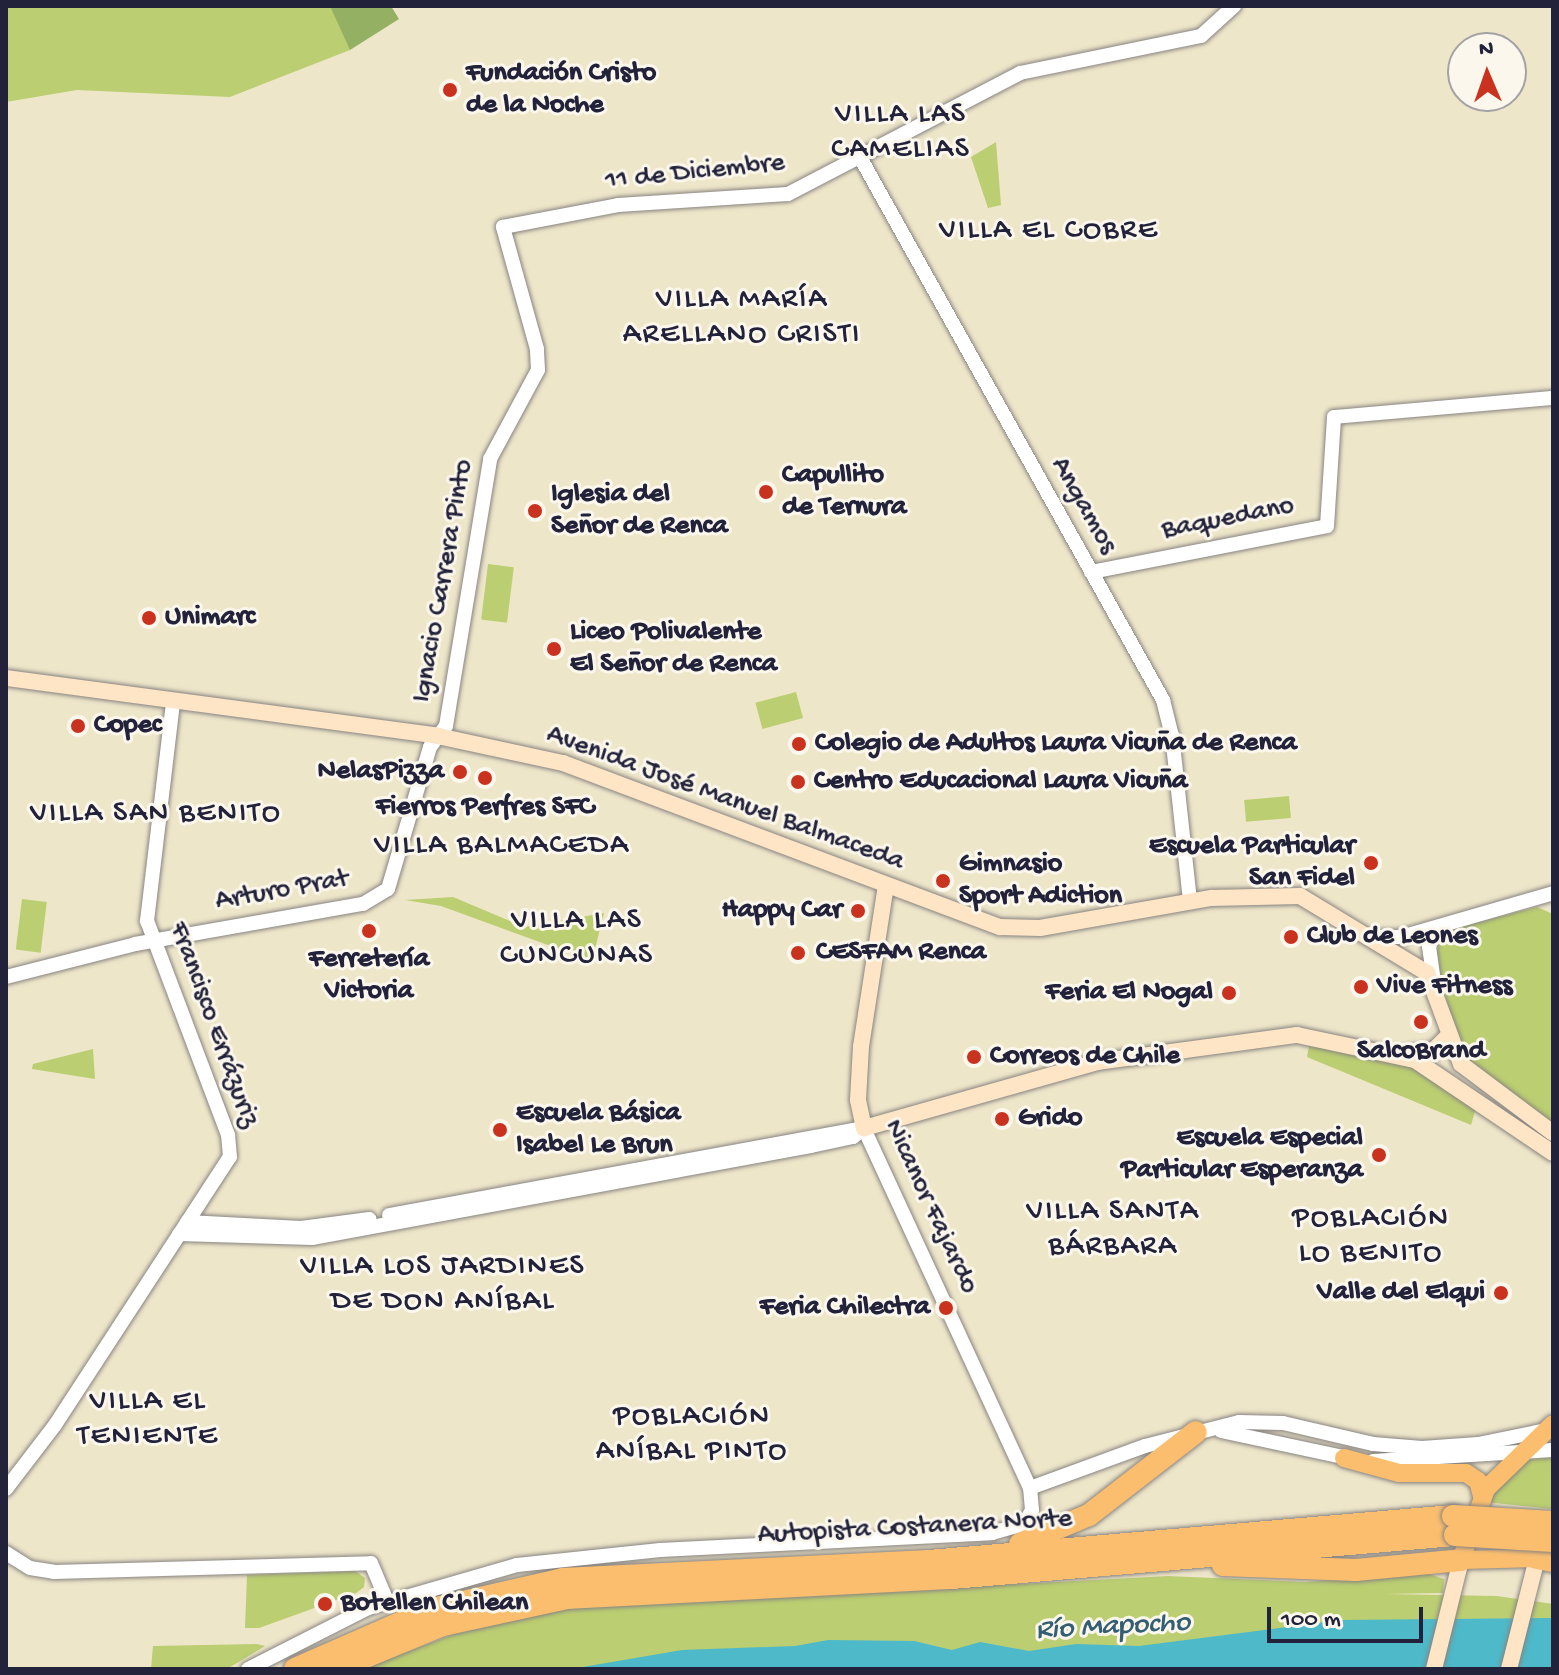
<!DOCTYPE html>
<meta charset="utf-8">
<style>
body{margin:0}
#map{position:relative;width:1559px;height:1675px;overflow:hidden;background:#eee6c9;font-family:"Gochi Hand",sans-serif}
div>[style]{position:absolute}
.green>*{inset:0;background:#bbce71;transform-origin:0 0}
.forest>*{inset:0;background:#94b163}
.water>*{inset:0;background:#4db9c9}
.roads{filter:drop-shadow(0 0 2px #888482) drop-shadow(0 0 2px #888482)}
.tertiary>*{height:14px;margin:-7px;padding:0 7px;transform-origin:7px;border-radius:7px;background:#fff}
.secondary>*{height:16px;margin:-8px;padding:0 8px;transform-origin:8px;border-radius:8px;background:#fde5c5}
.primary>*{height:18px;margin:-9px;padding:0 9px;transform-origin:9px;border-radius:9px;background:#fbbe6e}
.motorway>*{height:22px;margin:-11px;padding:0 11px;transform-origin:11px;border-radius:11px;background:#fbbe6e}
.bridges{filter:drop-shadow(0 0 2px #888482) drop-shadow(0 0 2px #888482)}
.motorway-bridge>*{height:22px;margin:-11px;padding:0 11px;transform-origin:11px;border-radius:11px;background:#fbbe6e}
.dots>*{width:22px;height:22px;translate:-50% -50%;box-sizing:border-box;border:4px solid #fbf7ec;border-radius:50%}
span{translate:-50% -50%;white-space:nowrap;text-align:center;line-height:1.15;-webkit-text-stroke:6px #fbf7ec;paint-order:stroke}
.poi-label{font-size:28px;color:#22223b;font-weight:700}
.left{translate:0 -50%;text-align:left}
.right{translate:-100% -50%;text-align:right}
.street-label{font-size:28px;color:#22223b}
.neighbourhood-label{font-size:30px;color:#22223b;letter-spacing:2px}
.water-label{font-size:30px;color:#335e74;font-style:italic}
.frame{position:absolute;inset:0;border:8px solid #22223b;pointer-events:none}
.north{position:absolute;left:1447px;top:32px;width:80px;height:80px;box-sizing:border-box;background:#fbf7ec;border:2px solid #a4a2a5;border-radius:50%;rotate:358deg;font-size:22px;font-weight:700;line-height:32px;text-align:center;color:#22223b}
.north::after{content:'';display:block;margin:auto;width:28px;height:36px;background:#c8321e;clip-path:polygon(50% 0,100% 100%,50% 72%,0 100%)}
.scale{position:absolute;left:1267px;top:1607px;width:156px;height:36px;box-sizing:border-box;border:4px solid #22223b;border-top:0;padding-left:10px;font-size:24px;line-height:28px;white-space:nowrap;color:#22223b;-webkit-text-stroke:6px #fbf7ec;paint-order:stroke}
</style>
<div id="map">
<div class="green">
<i style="clip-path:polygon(6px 6px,368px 6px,350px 50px,230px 97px,77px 90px,6px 102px)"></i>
<i style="clip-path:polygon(996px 142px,1001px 205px,988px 208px,971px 157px)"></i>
<i style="left:488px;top:564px;width:26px;height:56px;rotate:7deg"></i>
<i style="left:796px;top:692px;width:27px;height:42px;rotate:75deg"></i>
<i style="left:1289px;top:796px;width:22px;height:45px;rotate:85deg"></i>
<i style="clip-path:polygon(453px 897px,524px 927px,604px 913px,592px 961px,441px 906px,405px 900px)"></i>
<i style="left:22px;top:899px;width:25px;height:51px;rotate:7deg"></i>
<i style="clip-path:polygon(1537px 907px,1553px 914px,1553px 1123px,1461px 1058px,1436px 957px,1441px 932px)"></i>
<i style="clip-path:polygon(1309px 1046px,1402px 1059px,1476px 1108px,1471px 1125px,1307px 1057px)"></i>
<i style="clip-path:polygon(93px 1049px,95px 1079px,32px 1069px,33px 1064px)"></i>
<i style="clip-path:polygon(1553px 1457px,1553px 1509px,1485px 1502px,1527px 1460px)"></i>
<i style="clip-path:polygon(355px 1571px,365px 1578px,364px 1587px,356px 1593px,259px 1628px,245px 1628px,247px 1575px)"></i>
<i style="clip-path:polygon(1426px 1573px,1444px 1579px,1443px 1593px,1384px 1594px,1497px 1596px,1553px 1604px,1553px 1669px,361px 1669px,463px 1631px,570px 1608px,1168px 1576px,1306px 1582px)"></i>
<i style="clip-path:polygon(153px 1646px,257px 1644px,265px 1646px,227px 1669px,151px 1669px)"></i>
</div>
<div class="forest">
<i style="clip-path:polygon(330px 6px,391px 6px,399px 19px,350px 50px)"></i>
</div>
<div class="water">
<i style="clip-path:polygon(1553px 1618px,1553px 1668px,571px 1669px,682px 1650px,795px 1646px,828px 1640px,914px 1641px,952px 1650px,980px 1642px,1029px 1651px,1076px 1644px,1139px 1646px,1341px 1620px)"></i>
</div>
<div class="roads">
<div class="tertiary">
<i style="left:861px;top:159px;width:620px;rotate:60.83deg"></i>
<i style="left:1163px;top:700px;width:36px;rotate:76deg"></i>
<i style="left:1172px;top:735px;width:166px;rotate:83.8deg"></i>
<i style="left:1091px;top:572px;width:240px;rotate:-11deg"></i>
<i style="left:1327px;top:526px;width:109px;rotate:-86.3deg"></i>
<i style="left:1334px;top:417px;width:220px;rotate:-5deg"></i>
<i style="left:1367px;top:937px;width:34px"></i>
<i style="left:1401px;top:937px;width:158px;rotate:-16.1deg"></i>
<i style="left:6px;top:977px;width:133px;rotate:-14.3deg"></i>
<i style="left:135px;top:944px;width:231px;rotate:-10deg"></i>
<i style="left:363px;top:904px;width:29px;rotate:-31deg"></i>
<i style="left:388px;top:889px;width:148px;rotate:-73.5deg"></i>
<i style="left:430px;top:747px;width:26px;rotate:-53deg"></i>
<i style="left:446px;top:726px;width:271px;rotate:-80.6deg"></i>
<i style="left:490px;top:459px;width:101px;rotate:-61.7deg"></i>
<i style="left:538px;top:370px;width:21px;rotate:-93deg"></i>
<i style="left:537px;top:349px;width:127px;rotate:-105.6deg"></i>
<i style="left:503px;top:227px;width:117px;rotate:-10.8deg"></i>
<i style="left:618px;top:205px;width:170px;rotate:-3.7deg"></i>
<i style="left:788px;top:194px;width:262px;rotate:-27.5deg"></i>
<i style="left:1020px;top:73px;width:185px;rotate:-11.6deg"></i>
<i style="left:1201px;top:36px;width:45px;rotate:-42.3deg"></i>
<i style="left:1434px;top:982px;width:35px;rotate:-98deg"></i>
<i style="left:1429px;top:947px;width:19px;rotate:-72deg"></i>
<i style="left:389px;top:1215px;width:483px;rotate:-10.4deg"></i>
<i style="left:187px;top:1222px;width:114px;rotate:3deg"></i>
<i style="left:301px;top:1228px;width:69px;rotate:-7.5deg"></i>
<i style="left:179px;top:1234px;width:133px;rotate:1.7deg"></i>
<i style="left:312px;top:1238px;width:507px;rotate:-10.45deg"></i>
<i style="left:811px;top:1146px;width:43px;rotate:-12.1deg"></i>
<i style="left:853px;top:1137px;width:14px;rotate:-39deg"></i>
<i style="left:1221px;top:1431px;width:135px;rotate:12deg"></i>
<i style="left:1373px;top:1461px;width:180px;rotate:-3.5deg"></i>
<i style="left:1030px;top:1488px;width:122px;rotate:-20.1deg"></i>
<i style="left:1145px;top:1446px;width:97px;rotate:-14.3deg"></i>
<i style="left:1239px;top:1422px;width:44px;rotate:1.3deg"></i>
<i style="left:1283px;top:1423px;width:92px;rotate:13.1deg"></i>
<i style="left:1373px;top:1444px;width:49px;rotate:4.7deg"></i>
<i style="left:1422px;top:1448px;width:56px;rotate:-4.1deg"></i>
<i style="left:1478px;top:1444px;width:70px;rotate:-11.5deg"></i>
<i style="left:6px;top:1489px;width:81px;rotate:-52.6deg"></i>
<i style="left:55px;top:1425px;width:320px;rotate:-56.9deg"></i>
<i style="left:230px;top:1157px;width:22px;rotate:-95deg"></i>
<i style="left:228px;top:1135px;width:229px;rotate:-110.7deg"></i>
<i style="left:147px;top:921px;width:220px;rotate:-83.2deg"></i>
<i style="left:6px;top:1553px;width:28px;rotate:32deg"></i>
<i style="left:30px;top:1568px;width:24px;rotate:9deg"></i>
<i style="left:54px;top:1572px;width:317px;rotate:-1.6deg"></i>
<i style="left:371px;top:1563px;width:41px;rotate:67.2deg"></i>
<i style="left:248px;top:1669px;width:135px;rotate:-26.9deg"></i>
<i style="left:368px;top:1608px;width:155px;rotate:-16.1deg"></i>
<i style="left:517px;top:1565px;width:144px;rotate:-6deg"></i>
<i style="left:660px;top:1550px;width:332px;rotate:-2.9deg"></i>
<i style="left:992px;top:1533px;width:33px;rotate:-16deg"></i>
<i style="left:1024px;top:1524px;width:16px;rotate:-60deg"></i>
<i style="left:1032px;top:1510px;width:22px;rotate:-95deg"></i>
<i style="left:1030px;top:1488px;width:396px;rotate:-114.8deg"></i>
</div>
<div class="secondary">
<i style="left:6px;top:678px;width:436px;rotate:7.6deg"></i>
<i style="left:438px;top:736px;width:128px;rotate:12.2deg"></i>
<i style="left:563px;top:763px;width:467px;rotate:20.6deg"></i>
<i style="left:1000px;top:927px;width:40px;rotate:1.4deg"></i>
<i style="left:1040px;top:928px;width:174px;rotate:-10deg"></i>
<i style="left:1211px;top:898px;width:89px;rotate:-1.3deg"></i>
<i style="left:1300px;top:896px;width:149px;rotate:31.2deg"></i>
<i style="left:1427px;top:973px;width:97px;rotate:69.5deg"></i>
<i style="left:1461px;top:1064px;width:115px;rotate:36.9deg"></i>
<i style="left:886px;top:885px;width:163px;rotate:98.8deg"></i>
<i style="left:861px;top:1046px;width:54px;rotate:93.2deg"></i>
<i style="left:858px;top:1100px;width:29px;rotate:78deg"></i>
<i style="left:864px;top:1128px;width:242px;rotate:-15.8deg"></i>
<i style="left:1097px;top:1062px;width:202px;rotate:-7.7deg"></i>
<i style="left:1297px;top:1035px;width:121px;rotate:12deg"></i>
<i style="left:1415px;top:1060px;width:166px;rotate:34deg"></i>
<i style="left:1406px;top:1054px;width:28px;rotate:-8deg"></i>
<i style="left:1434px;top:1050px;width:21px;rotate:-45deg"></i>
<i style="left:1434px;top:1669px;width:112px;rotate:-76.1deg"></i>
<i style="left:1509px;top:1669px;width:114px;rotate:-75.8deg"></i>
</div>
<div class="primary">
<i style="left:1344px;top:1458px;width:57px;rotate:15.3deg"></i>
<i style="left:1399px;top:1473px;width:67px"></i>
<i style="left:1466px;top:1473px;width:14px;rotate:34deg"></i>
<i style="left:1478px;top:1481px;width:16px;rotate:75deg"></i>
<i style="left:1543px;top:1549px;width:11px;rotate:124deg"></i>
<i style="left:1537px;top:1558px;width:76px;rotate:178.5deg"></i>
<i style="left:1461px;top:1560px;width:75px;rotate:-70.6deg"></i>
<i style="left:1486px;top:1489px;width:93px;rotate:-44.1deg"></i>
</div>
<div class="motorway">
<i style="left:1020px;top:1544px;width:75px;rotate:-22.8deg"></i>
<i style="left:1089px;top:1515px;width:135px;rotate:-37.8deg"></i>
<i style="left:1537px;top:1558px;width:16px;rotate:11deg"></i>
<i style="left:1223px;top:1565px;width:133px;rotate:2.2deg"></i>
<i style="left:1356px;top:1570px;width:105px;rotate:-5.4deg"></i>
<i style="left:295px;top:1669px;width:150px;rotate:-23.7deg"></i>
<i style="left:432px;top:1609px;width:134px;rotate:-12.9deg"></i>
<i style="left:563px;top:1579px;width:366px;rotate:-2.8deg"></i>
<i style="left:929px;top:1561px;width:526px;rotate:-4.91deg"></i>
<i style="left:336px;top:1669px;width:116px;rotate:-22.4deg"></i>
<i style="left:443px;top:1625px;width:127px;rotate:-12.3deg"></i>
<i style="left:567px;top:1598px;width:386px;rotate:-3deg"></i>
<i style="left:952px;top:1578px;width:505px;rotate:-4.89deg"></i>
</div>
</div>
<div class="bridges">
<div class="motorway-bridge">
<i style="left:1453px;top:1516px;width:100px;rotate:3.4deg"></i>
<i style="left:1455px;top:1535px;width:98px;rotate:3.5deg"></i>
</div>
</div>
<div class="dots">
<i style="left:450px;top:90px;background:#c8321e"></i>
<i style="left:766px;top:492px;background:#c8321e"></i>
<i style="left:535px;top:511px;background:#c8321e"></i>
<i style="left:149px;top:618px;background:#c8321e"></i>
<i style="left:554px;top:649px;background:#c8321e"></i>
<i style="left:78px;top:726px;background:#c8321e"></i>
<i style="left:799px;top:744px;background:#c8321e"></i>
<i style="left:460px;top:772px;background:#c8321e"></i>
<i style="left:485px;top:778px;background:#c8321e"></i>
<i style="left:798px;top:782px;background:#c8321e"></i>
<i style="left:1371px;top:863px;background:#c8321e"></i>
<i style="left:943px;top:881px;background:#c8321e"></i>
<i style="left:858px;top:911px;background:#c8321e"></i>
<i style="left:369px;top:931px;background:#c8321e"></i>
<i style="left:1291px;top:937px;background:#c8321e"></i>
<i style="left:798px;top:953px;background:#c8321e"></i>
<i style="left:1361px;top:987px;background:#c8321e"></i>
<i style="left:1229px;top:993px;background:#c8321e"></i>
<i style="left:1421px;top:1022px;background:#c8321e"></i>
<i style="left:974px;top:1057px;background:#c8321e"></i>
<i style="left:1002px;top:1119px;background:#c8321e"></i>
<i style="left:500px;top:1130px;background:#c8321e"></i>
<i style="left:1379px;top:1155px;background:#c8321e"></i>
<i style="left:1501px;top:1293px;background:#c8321e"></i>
<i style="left:946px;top:1308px;background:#c8321e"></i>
<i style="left:325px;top:1604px;background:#c8321e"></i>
</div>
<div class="poi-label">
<span class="left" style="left:466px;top:90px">Fundación Cristo<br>de la Noche</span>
<span class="left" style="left:782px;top:492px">Capullito<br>de Ternura</span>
<span class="left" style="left:551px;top:511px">Iglesia del<br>Señor de Renca</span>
<span class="left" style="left:165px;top:618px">Unimarc</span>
<span class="left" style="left:570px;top:649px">Liceo Polivalente<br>El Señor de Renca</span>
<span class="left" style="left:94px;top:726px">Copec</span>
<span class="left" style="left:815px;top:744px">Colegio de Adultos Laura Vicuña de Renca</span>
<span class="right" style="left:444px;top:772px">NelasPizza</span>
<span class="left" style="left:814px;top:782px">Centro Educacional Laura Vicuña</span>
<span style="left:485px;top:808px">Fierros Perfres SFC</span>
<span class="right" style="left:1355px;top:863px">Escuela Particular<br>San Fidel</span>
<span class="left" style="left:959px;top:881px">Gimnasio<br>Sport Adiction</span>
<span class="right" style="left:842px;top:911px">Happy Car</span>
<span class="left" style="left:1307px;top:937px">Club de Leones</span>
<span class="left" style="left:816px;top:953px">CESFAM Renca</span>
<span style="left:369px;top:976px">Ferretería<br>Victoria</span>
<span class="left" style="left:1377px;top:987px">Vive Fitness</span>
<span class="right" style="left:1213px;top:993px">Feria El Nogal</span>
<span style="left:1421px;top:1052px">SalcoBrand</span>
<span class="left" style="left:990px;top:1057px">Correos de Chile</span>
<span class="left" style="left:516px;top:1130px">Escuela Básica<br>Isabel Le Brun</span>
<span class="left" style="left:1018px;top:1119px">Grido</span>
<span class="right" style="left:1363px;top:1155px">Escuela Especial<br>Particular Esperanza</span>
<span class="right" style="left:1485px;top:1293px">Valle del Elqui</span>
<span class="right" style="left:930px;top:1308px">Feria Chilectra</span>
<span class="left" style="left:341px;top:1604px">Botellen Chilean</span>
</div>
<div class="street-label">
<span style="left:695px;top:173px;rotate:-6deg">11 de Diciembre</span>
<span style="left:1083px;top:506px;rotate:60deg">Angamos</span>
<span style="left:1228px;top:519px;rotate:-11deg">Baquedano</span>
<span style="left:444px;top:581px;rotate:-80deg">Ignacio Carrera Pinto</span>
<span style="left:725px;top:799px;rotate:20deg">Avenida José Manuel Balmaceda</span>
<span style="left:282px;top:891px;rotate:-10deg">Arturo Prat</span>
<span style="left:213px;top:1025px;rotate:70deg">Francisco Errázuriz</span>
<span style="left:930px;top:1207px;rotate:65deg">Nicanor Fajardo</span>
<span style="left:915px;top:1528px;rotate:-3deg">Autopista Costanera Norte</span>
</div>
<div class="neighbourhood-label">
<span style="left:901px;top:133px">VILLA LAS<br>CAMELIAS</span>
<span style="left:1049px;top:232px">VILLA EL COBRE</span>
<span style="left:742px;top:318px">VILLA MARÍA<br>ARELLANO CRISTI</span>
<span style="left:156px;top:815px">VILLA SAN BENITO</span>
<span style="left:502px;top:847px">VILLA BALMACEDA</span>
<span style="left:577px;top:939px">VILLA LAS<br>CUNCUNAS</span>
<span style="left:1113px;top:1230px">VILLA SANTA<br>BÁRBARA</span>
<span style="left:1371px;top:1237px">POBLACIÓN<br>LO BENITO</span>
<span style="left:443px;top:1285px">VILLA LOS JARDINES<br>DE DON ANÍBAL</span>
<span style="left:148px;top:1420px">VILLA EL<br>TENIENTE</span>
<span style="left:692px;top:1435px">POBLACIÓN<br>ANÍBAL PINTO</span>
</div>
<div class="water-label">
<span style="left:1113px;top:1628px;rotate:-3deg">Río Mapocho</span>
</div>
<div class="frame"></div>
<div class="north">N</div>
<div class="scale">100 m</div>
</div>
